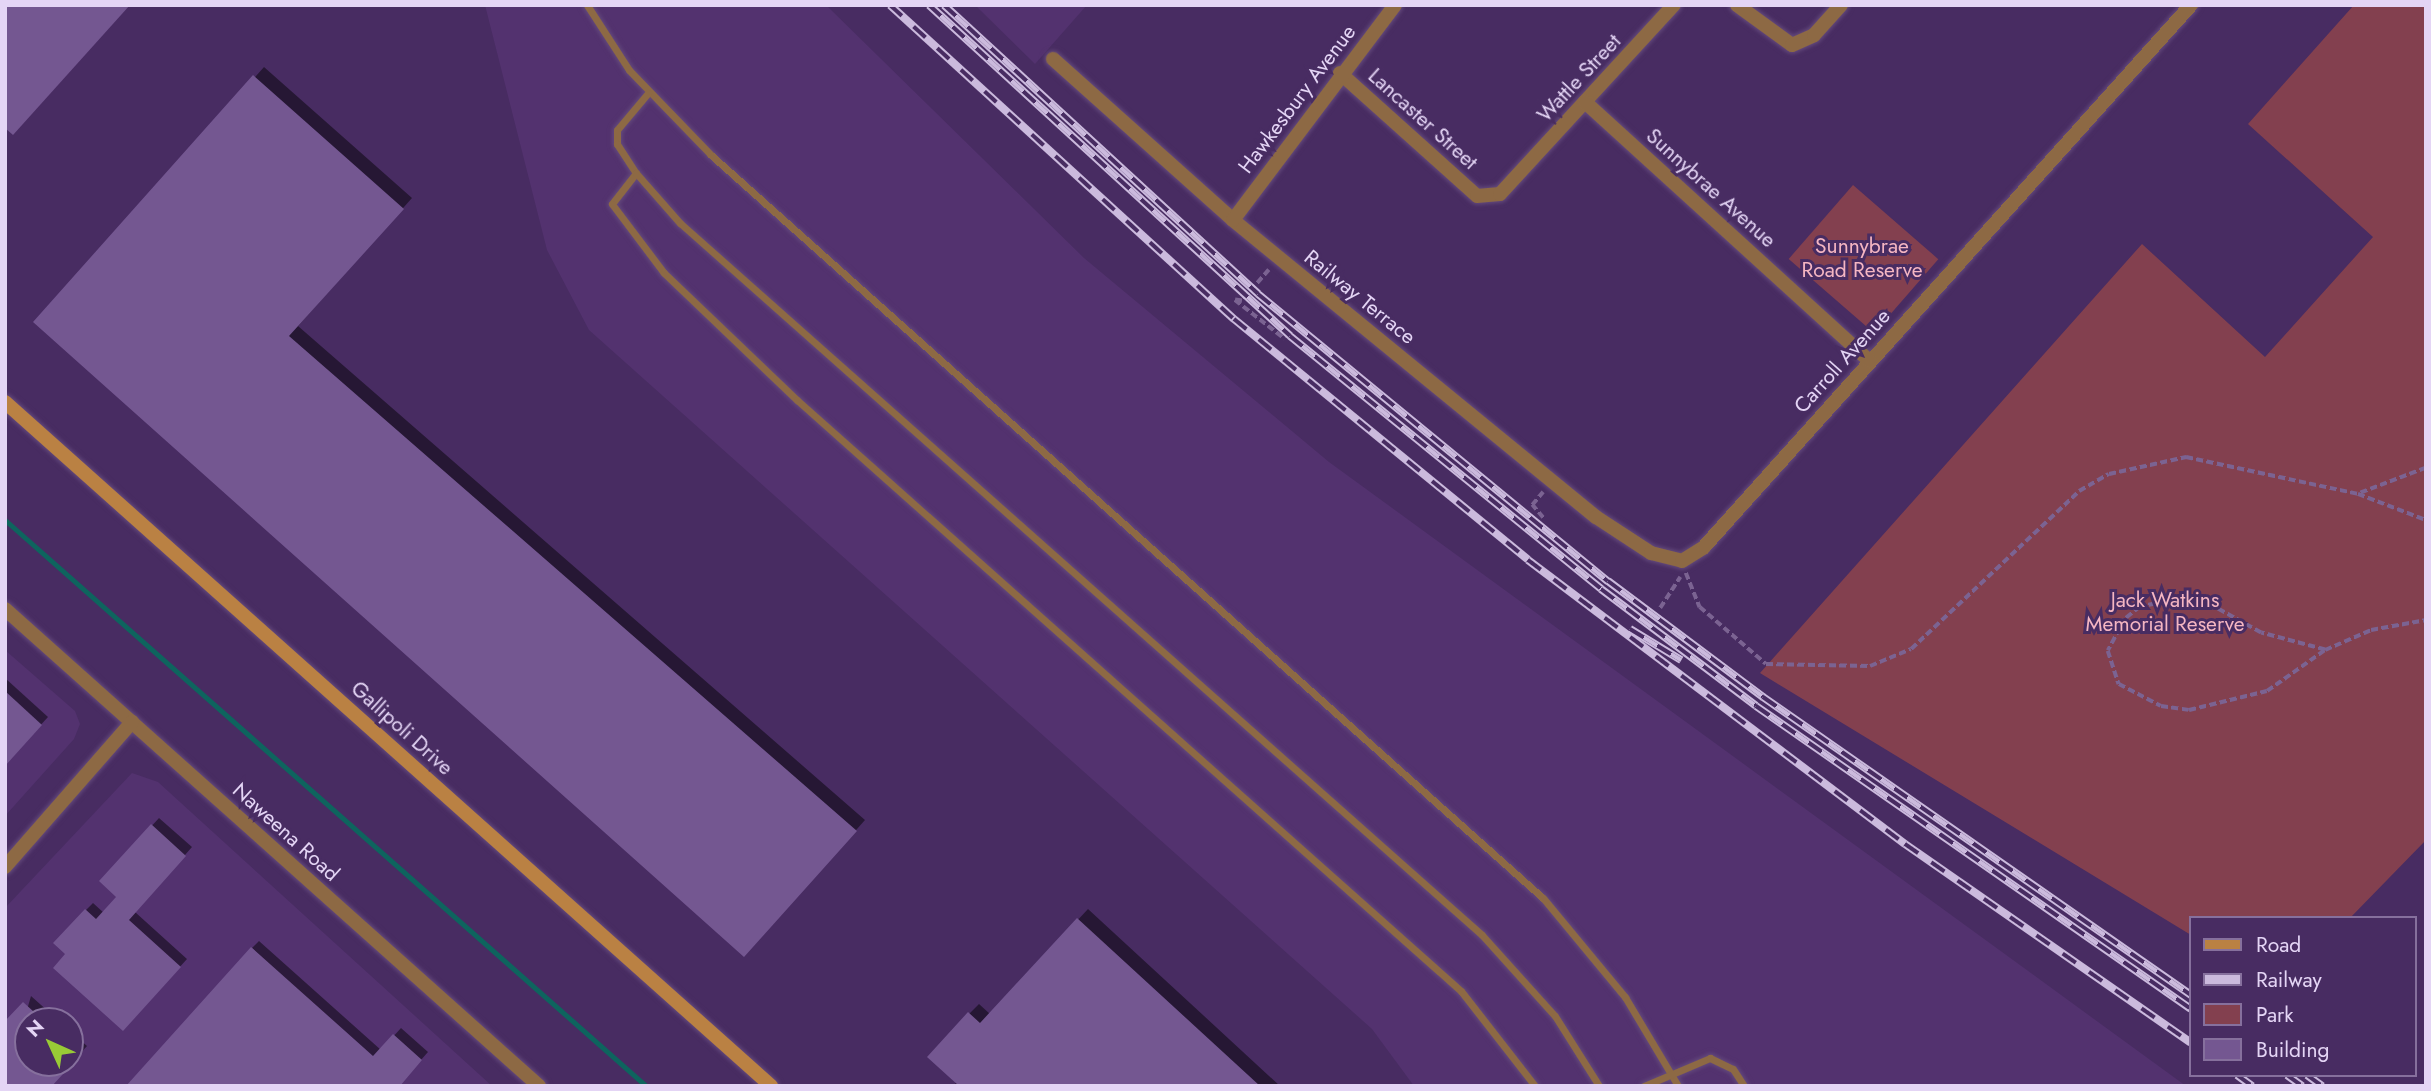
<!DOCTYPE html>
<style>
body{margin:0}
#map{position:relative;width:2431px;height:1091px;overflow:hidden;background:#482c62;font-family:Jost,sans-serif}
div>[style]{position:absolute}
.built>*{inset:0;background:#53326f}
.green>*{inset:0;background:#83404f;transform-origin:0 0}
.shadow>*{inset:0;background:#0007}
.stream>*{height:5px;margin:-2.5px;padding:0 2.5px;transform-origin:2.5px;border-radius:2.5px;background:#0e645e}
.building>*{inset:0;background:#745791}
.path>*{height:3.5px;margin-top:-1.75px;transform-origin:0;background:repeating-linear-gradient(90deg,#7b6392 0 7px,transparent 0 10.5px)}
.roads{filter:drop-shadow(0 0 2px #644a7c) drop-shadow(0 0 2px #644a7c)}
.lane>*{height:7px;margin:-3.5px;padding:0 3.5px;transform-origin:3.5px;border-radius:3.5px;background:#8d6944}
.street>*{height:14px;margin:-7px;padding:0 7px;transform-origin:7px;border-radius:7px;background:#8d6944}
.secondary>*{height:14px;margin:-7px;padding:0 7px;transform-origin:7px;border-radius:7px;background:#ba8143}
.rail>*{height:8px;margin-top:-4px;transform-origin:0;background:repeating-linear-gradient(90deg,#482c62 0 16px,#cbbadd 0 32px);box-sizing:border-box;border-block:2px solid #cbbadd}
span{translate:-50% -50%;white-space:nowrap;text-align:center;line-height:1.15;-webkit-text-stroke:6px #482c62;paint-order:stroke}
.street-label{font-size:21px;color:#e4d5f5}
.park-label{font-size:21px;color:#f5b6c2}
.frame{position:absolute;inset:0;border:7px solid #e4d5f5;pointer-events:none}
.legend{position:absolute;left:2189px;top:916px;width:228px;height:161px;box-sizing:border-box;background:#482c62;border:2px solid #86709d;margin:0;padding:9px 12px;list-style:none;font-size:21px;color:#e4d5f5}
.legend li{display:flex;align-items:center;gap:14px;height:35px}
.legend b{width:35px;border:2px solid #86709d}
.north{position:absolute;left:14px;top:1007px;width:70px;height:70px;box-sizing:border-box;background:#482c62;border:2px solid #86709d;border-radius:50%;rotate:315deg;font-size:19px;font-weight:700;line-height:28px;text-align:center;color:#e4d5f5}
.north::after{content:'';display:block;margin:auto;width:24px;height:32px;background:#99cb36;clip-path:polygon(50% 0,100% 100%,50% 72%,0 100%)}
</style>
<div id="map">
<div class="built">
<i style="clip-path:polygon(485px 5px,826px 5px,1084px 258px,1329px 462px,2186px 1086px,1414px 1086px,1372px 1029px,589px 330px,547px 250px)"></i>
<i style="clip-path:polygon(975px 5px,1087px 5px,1035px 64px)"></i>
<i style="clip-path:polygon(5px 650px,75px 711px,80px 724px,74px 739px,5px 816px)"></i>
<i style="clip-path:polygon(evenodd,132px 773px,158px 782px,492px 1086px,5px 1086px,5px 908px,132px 773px,28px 1021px,70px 1021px,70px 1063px,28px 1063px,28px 1021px)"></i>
</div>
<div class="green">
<i style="clip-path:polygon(2354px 5px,2426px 5px,2426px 840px,2350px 918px,2191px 918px,2191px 935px,1760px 673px,2142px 244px,2265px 357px,2373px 237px,2248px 124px)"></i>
<i style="left:1853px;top:185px;width:113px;height:98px;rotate:41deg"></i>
</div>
<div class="shadow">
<i style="clip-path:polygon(264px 67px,412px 198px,298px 326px,865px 820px,754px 945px,36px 322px)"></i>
<i style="clip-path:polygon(5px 678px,48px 717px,5px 764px)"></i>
<i style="clip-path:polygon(159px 818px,192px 847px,135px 912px,187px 959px,130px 1022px,68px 954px,86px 910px,93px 903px,104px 913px,119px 897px,101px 881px)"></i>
<i style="clip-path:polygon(1088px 909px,1280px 1086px,955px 1086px,969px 1014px,979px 1004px,990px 1014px)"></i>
<i style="clip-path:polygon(259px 941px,381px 1050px,401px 1028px,428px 1052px,398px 1086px,252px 948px)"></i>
<i style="clip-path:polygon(31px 996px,59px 1021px,28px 1021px,28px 1063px,70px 1063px,70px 1031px,87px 1046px,51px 1086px,5px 1086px)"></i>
</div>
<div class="stream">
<i style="left:5px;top:520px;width:855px;rotate:41.44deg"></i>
</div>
<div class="building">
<i style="clip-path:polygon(5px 5px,130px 5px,13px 135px,5px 128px)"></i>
<i style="clip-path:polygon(253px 75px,404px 209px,289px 336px,857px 831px,744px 957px,33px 322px)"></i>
<i style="clip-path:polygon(5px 691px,42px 725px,5px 766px)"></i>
<i style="clip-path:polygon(151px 824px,186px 856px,129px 920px,181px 967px,123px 1031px,53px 968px,65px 954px,53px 943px,85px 909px,96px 919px,116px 897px,99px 881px)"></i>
<i style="clip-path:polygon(1077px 918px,1260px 1086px,959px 1086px,927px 1057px,968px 1012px,980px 1023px)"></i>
<i style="clip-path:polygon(251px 947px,373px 1056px,393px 1034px,422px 1060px,400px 1086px,126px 1086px)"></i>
<i style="clip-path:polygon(23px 1002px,44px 1021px,28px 1021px,28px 1063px,73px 1063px,52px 1086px,5px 1086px,5px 1021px)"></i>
</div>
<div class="path">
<i style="left:1269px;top:270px;width:41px;rotate:131.1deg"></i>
<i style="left:1242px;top:301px;width:7px;rotate:-172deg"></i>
<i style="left:1235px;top:300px;width:63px;rotate:38deg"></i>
<i style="left:2426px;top:468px;width:73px;rotate:159.1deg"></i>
<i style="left:2358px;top:494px;width:73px;rotate:20.9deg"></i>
<i style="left:1543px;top:518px;width:17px;rotate:-130deg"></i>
<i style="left:1532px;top:505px;width:17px;rotate:-50deg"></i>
<i style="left:1686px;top:573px;width:37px;rotate:68deg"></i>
<i style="left:1700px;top:607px;width:87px;rotate:40.8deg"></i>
<i style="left:1766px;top:664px;width:104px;rotate:1.1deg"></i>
<i style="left:1870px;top:666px;width:44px;rotate:-22.5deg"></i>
<i style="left:1911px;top:649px;width:231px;rotate:-43.2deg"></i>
<i style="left:2079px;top:491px;width:34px;rotate:-30deg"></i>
<i style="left:2109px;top:474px;width:79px;rotate:-12.4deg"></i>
<i style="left:2186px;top:457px;width:176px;rotate:12.1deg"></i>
<i style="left:1660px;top:608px;width:37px;rotate:-57deg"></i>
<i style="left:2325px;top:650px;width:66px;rotate:-165.1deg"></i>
<i style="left:2261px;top:633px;width:54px;rotate:-151deg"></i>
<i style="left:2214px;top:607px;width:39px;rotate:-170deg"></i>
<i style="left:2176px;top:600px;width:37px;rotate:169deg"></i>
<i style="left:2140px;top:607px;width:19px;rotate:141deg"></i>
<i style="left:2125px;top:619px;width:36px;rotate:118deg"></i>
<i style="left:2108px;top:651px;width:35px;rotate:72deg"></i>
<i style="left:2119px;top:684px;width:47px;rotate:27.6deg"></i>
<i style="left:2161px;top:706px;width:28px;rotate:8deg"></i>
<i style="left:2189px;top:710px;width:80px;rotate:-13.7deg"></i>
<i style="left:2267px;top:691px;width:71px;rotate:-35.3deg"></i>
<i style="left:2325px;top:650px;width:50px;rotate:-23.5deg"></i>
<i style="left:2371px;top:630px;width:56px;rotate:-10.3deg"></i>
</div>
<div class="roads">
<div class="lane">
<i style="left:587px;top:5px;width:77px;rotate:57.1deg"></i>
<i style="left:629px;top:70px;width:118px;rotate:46deg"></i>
<i style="left:711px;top:155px;width:1115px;rotate:41.77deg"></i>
<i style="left:1543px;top:898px;width:129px;rotate:50.4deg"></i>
<i style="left:1625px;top:997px;width:104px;rotate:59.2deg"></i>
<i style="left:648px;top:93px;width:48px;rotate:130deg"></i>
<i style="left:617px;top:130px;width:14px;rotate:90deg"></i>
<i style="left:617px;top:144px;width:35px;rotate:57deg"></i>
<i style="left:636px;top:173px;width:39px;rotate:128deg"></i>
<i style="left:612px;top:204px;width:86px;rotate:53deg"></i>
<i style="left:664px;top:273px;width:184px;rotate:43.7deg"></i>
<i style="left:797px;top:400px;width:889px;rotate:41.67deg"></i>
<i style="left:1461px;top:991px;width:120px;rotate:52.1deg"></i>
<i style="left:636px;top:173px;width:67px;rotate:48.7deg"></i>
<i style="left:680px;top:223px;width:1072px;rotate:41.6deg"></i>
<i style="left:1482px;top:935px;width:109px;rotate:48deg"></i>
<i style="left:1555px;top:1016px;width:83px;rotate:57.8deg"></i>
<i style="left:1644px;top:1086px;width:72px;rotate:-23deg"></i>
<i style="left:1710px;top:1058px;width:25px;rotate:26deg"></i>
<i style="left:1733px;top:1069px;width:20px;rotate:57deg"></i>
</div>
<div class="street">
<i style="left:1737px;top:5px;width:68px;rotate:36deg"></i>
<i style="left:1792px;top:45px;width:24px;rotate:-24deg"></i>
<i style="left:1814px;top:35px;width:40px;rotate:-48deg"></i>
<i style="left:1053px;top:59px;width:241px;rotate:41.8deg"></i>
<i style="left:1233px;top:220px;width:469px;rotate:39.3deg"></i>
<i style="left:1596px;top:517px;width:66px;rotate:33.2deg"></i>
<i style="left:1651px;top:553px;width:32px;rotate:14deg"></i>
<i style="left:1682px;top:561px;width:26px;rotate:-32deg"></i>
<i style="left:1704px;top:547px;width:729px;rotate:-48.06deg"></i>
<i style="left:1340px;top:73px;width:184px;rotate:41.9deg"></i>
<i style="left:1477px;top:196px;width:23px;rotate:-5deg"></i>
<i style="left:1500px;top:194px;width:257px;rotate:-47.4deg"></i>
<i style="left:1585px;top:102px;width:385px;rotate:42.3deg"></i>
<i style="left:1233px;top:220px;width:269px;rotate:-53deg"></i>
<i style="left:5px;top:609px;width:716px;rotate:41.77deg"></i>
<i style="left:5px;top:867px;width:193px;rotate:-48.8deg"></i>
</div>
<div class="secondary">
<i style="left:5px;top:402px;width:1027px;rotate:41.76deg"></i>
</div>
</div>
<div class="rail">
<i style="left:890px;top:5px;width:466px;rotate:42.4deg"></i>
<i style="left:1234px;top:319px;width:380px;rotate:39.3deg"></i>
<i style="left:1528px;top:560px;width:472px;rotate:37deg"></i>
<i style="left:1905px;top:844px;width:348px;rotate:34.8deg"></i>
<i style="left:929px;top:5px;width:490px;rotate:42.5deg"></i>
<i style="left:1290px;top:336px;width:401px;rotate:39.1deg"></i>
<i style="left:1601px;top:589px;width:194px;rotate:37deg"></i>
<i style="left:1756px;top:706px;width:530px;rotate:34.86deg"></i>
<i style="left:944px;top:5px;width:427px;rotate:42.6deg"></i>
<i style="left:1258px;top:294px;width:453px;rotate:39.4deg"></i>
<i style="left:1608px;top:581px;width:194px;rotate:36.8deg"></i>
<i style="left:1763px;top:697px;width:522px;rotate:34.85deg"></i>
<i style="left:1630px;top:629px;width:60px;rotate:31.3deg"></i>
<i style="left:2237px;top:1075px;width:19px;rotate:36deg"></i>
<i style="left:2287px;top:1075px;width:19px;rotate:36deg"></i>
<i style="left:2307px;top:1075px;width:19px;rotate:36deg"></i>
</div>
<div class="street-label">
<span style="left:1579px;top:78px;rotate:-47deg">Wattle Street</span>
<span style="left:1297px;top:99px;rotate:-53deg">Hawkesbury Avenue</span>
<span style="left:1423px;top:119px;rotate:42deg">Lancaster Street</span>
<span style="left:1711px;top:188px;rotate:42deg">Sunnybrae Avenue</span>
<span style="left:1360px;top:297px;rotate:39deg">Railway Terrace</span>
<span style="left:1842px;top:361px;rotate:-48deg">Carroll Avenue</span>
<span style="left:402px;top:728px;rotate:42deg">Gallipoli Drive</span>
<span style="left:286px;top:832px;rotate:42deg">Naweena Road</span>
</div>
<div class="park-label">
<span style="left:1862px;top:258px">Sunnybrae<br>Road Reserve</span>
<span style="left:2165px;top:612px">Jack Watkins<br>Memorial Reserve</span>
</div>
<div class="frame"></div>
<ul class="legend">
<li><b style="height:9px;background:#ba8143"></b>Road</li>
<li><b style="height:9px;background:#cbbadd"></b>Railway</li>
<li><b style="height:19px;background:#83404f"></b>Park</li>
<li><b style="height:19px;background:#745791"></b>Building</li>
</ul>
<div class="north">N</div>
</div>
